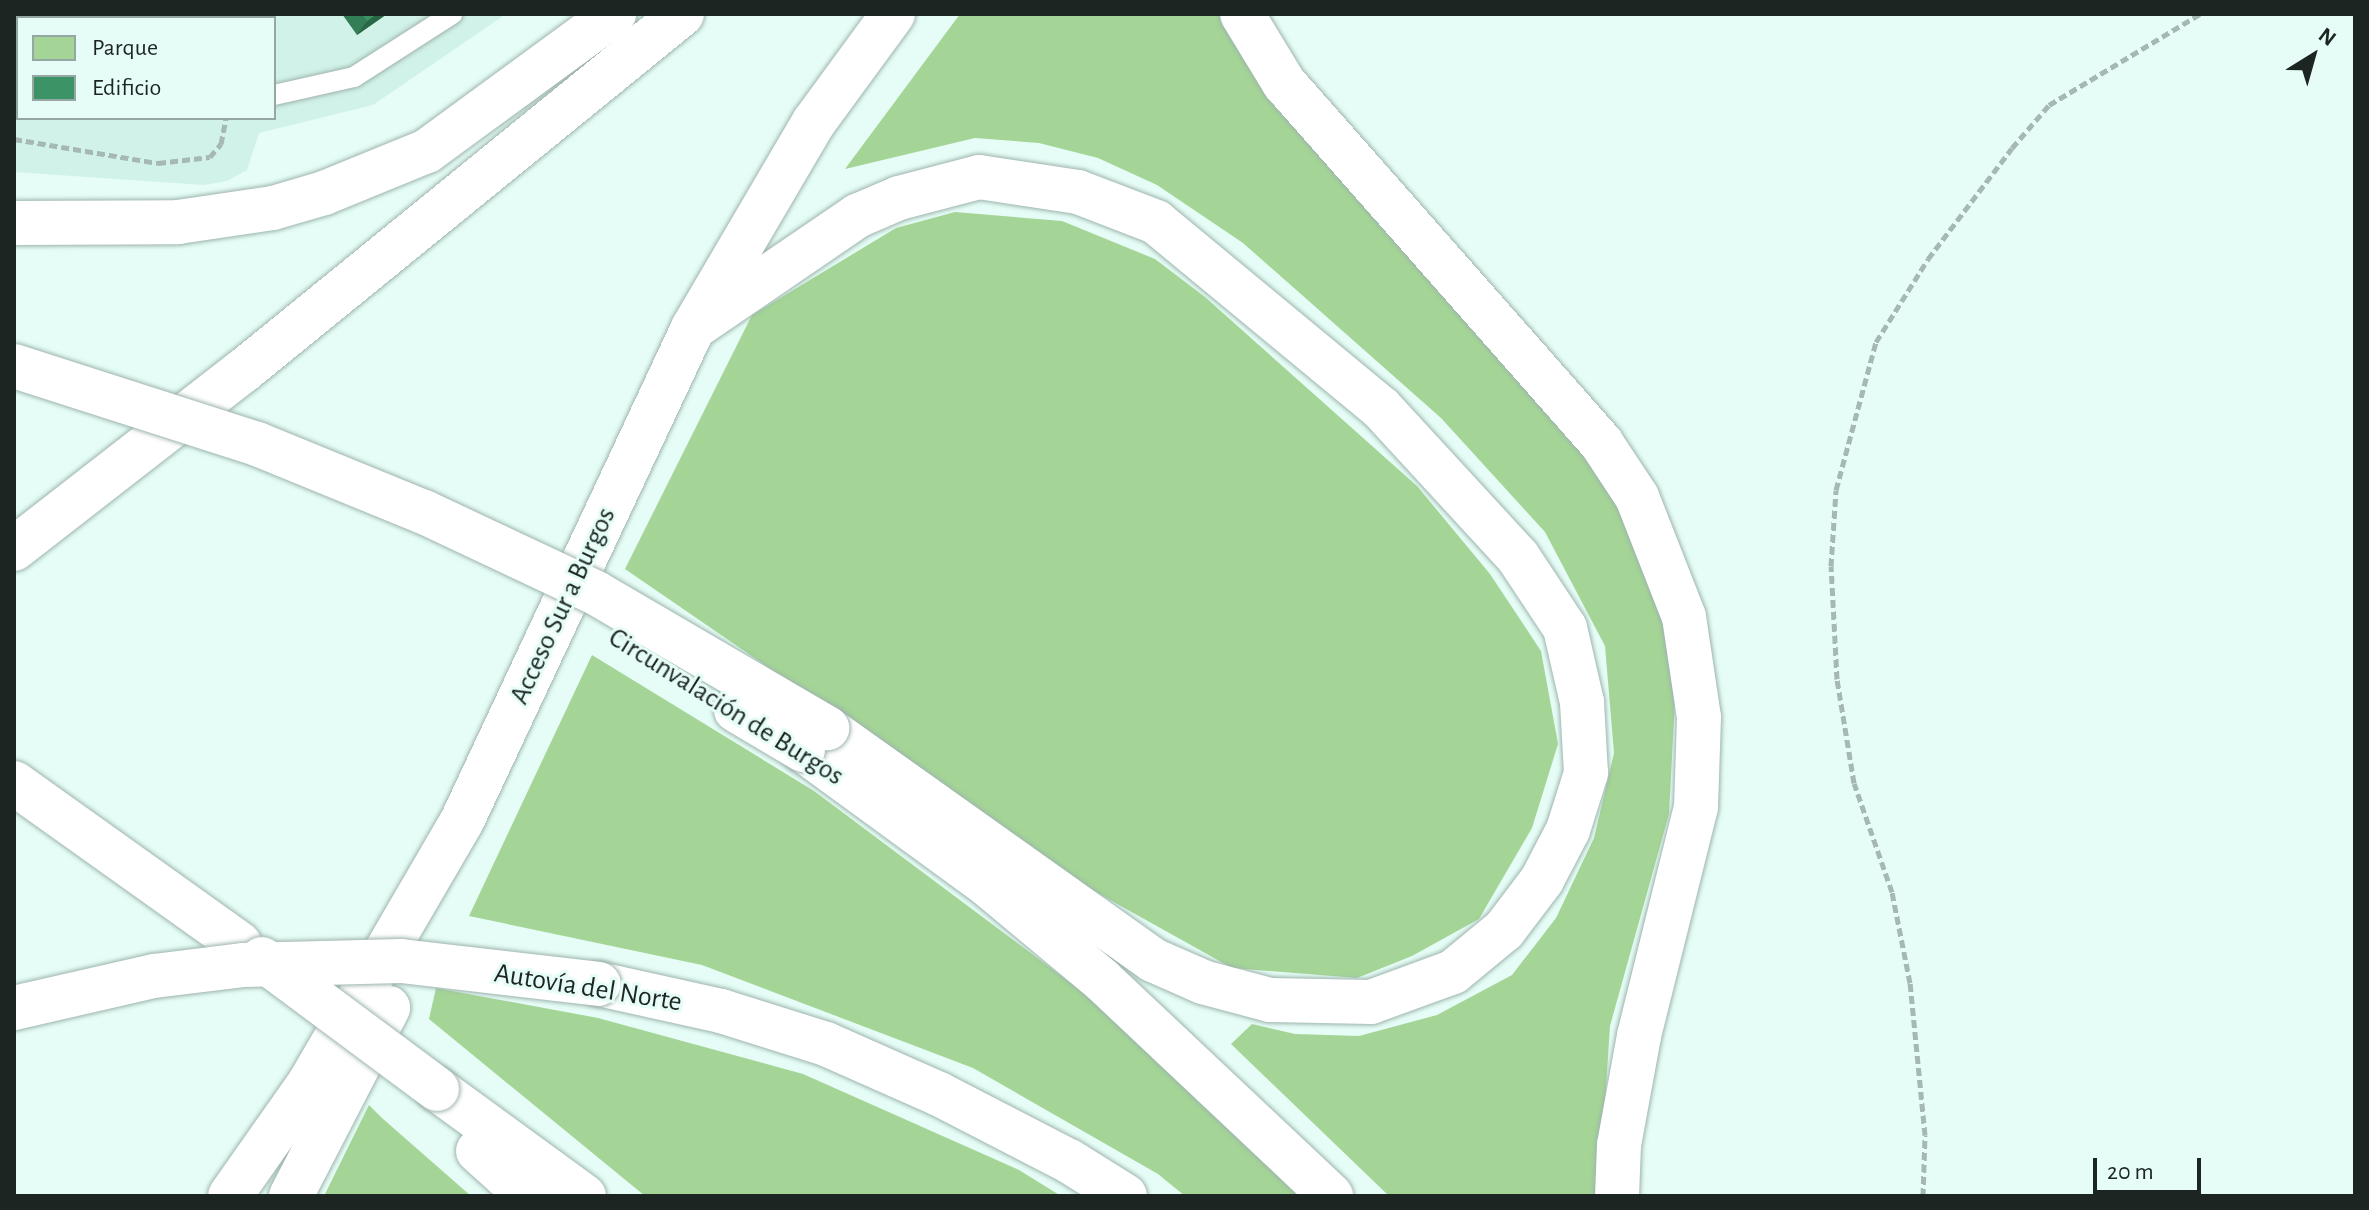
<!DOCTYPE html>
<meta charset="utf-8">
<style>
body{margin:0}
#map{position:relative;width:2369px;height:1210px;overflow:hidden;background:#e5fdf6;font-family:"Alegreya Sans",sans-serif}
div>[style]{position:absolute}
.built>*{inset:0;background:#d1f2e8}
.green>*{inset:0;background:#a4d596}
.path>*{height:5px;margin-top:-2.5px;transform-origin:0;background:repeating-linear-gradient(90deg,#a5b8b3 0 8px,transparent 0 12px)}
.roads{filter:drop-shadow(0 0 2px #9eb4ae) drop-shadow(0 0 2px #9eb4ae)}
.lane>*{height:20px;margin:-10px;padding:0 10px;transform-origin:10px;border-radius:10px;background:#fff}
.highway>*{height:44px;margin:-22px;padding:0 22px;transform-origin:22px;border-radius:22px;background:#fff}
.bridges{filter:drop-shadow(0 0 2px #9eb4ae) drop-shadow(0 0 2px #9eb4ae)}
.highway-bridge>*{height:44px;margin:-22px;padding:0 22px;transform-origin:22px;border-radius:22px;background:#fff}
.wall>*{inset:0;background:#347e57}
.shaded-wall>*{inset:0;background:#2a6747}
.building>*{inset:0;background:#3c9365}
span{translate:-50% -50%;white-space:nowrap;text-align:center;line-height:1.15;-webkit-text-stroke:6px #e5fdf6;paint-order:stroke}
.street-label{font-size:28px;color:#1d2523}
.frame{position:absolute;inset:0;border:16px solid #1d2523;pointer-events:none}
.legend{position:absolute;left:16px;top:16px;width:260px;height:104px;box-sizing:border-box;background:#e5fdf6;border:2px solid #95a7a2;margin:0;padding:10px 14px;list-style:none;font-size:24px;color:#1d2523}
.legend li{display:flex;align-items:center;gap:16px;height:40px}
.legend b{width:40px;border:2px solid #95a7a2}
.north{position:absolute;left:2273px;top:16px;width:80px;height:80px;-webkit-text-stroke:6px #e5fdf6;paint-order:stroke;rotate:37deg;font-size:22px;font-weight:700;line-height:32px;text-align:center;color:#1d2523}
.north::after{content:'';display:block;margin:auto;width:28px;height:36px;background:#1d2523;clip-path:polygon(50% 0,100% 100%,50% 72%,0 100%)}
.scale{position:absolute;left:2093px;top:1158px;width:108px;height:36px;box-sizing:border-box;border:4px solid #1d2523;border-top:0;padding-left:10px;font-size:24px;line-height:28px;white-space:nowrap;color:#1d2523;-webkit-text-stroke:6px #e5fdf6;paint-order:stroke}
</style>
<div id="map">
<div class="built">
<i style="clip-path:polygon(evenodd,14px 14px,506px 14px,373px 105px,259px 133px,247px 170px,227px 181px,204px 185px,14px 172px,14px 14px,18px 18px,274px 18px,274px 118px,18px 118px,18px 18px)"></i>
</div>
<div class="green">
<i style="clip-path:polygon(960px 14px,1224px 14px,1268px 99px,1550px 406px,1628px 517px,1678px 644px,1669px 814px,1610px 1026px,1599px 1196px,1389px 1196px,1231px 1044px,1252px 1024px,1295px 1034px,1359px 1036px,1437px 1015px,1512px 975px,1556px 918px,1594px 838px,1614px 753px,1605px 646px,1545px 532px,1441px 418px,1243px 243px,1157px 185px,1098px 158px,1039px 143px,975px 138px,845px 169px)"></i>
<i style="clip-path:polygon(955px 212px,1062px 221px,1155px 259px,1205px 297px,1417px 486px,1490px 574px,1541px 651px,1558px 744px,1532px 828px,1479px 919px,1412px 956px,1357px 978px,1232px 968px,1094px 891px,625px 569px,752px 315px,896px 228px)"></i>
<i style="clip-path:polygon(592px 655px,814px 791px,1119px 1019px,1298px 1196px,1185px 1196px,1158px 1174px,973px 1068px,702px 965px,469px 916px)"></i>
<i style="clip-path:polygon(436px 988px,598px 1018px,803px 1074px,1019px 1170px,1061px 1196px,645px 1196px,429px 1019px)"></i>
<i style="clip-path:polygon(369px 1105px,382px 1118px,471px 1196px,324px 1196px)"></i>
</div>
<div class="path">
<i style="left:14px;top:139px;width:146px;rotate:9.5deg"></i>
<i style="left:158px;top:163px;width:52px;rotate:-6.6deg"></i>
<i style="left:210px;top:157px;width:17px;rotate:-50deg"></i>
<i style="left:221px;top:144px;width:26px;rotate:-79deg"></i>
<i style="left:1923px;top:1196px;width:61px;rotate:-88.1deg"></i>
<i style="left:1925px;top:1135px;width:153px;rotate:-95.6deg"></i>
<i style="left:1910px;top:983px;width:93px;rotate:-101.2deg"></i>
<i style="left:1892px;top:892px;width:115px;rotate:-109.2deg"></i>
<i style="left:1854px;top:783px;width:105px;rotate:-99.3deg"></i>
<i style="left:1837px;top:679px;width:113px;rotate:-93deg"></i>
<i style="left:1831px;top:566px;width:76px;rotate:-86.2deg"></i>
<i style="left:1836px;top:490px;width:153px;rotate:-74.9deg"></i>
<i style="left:1876px;top:342px;width:98px;rotate:-57.9deg"></i>
<i style="left:1928px;top:259px;width:139px;rotate:-52.9deg"></i>
<i style="left:2012px;top:148px;width:57px;rotate:-49.3deg"></i>
<i style="left:2049px;top:105px;width:176px;rotate:-31.1deg"></i>
</div>
<div class="roads">
<div class="lane">
<i style="left:109px;top:14px;width:6px;rotate:45deg"></i>
<i style="left:274px;top:95px;width:82px;rotate:-12.7deg"></i>
<i style="left:354px;top:77px;width:117px;rotate:-32.7deg"></i>
</div>
<div class="highway">
<i style="left:1242px;top:14px;width:81px;rotate:58.7deg"></i>
<i style="left:1284px;top:83px;width:481px;rotate:48.6deg"></i>
<i style="left:1602px;top:444px;width:64px;rotate:56.6deg"></i>
<i style="left:1637px;top:497px;width:129px;rotate:68.6deg"></i>
<i style="left:1684px;top:617px;width:101px;rotate:81.5deg"></i>
<i style="left:1699px;top:717px;width:90px;rotate:91.9deg"></i>
<i style="left:1696px;top:807px;width:236px;rotate:104deg"></i>
<i style="left:1639px;top:1036px;width:111px;rotate:100.4deg"></i>
<i style="left:1619px;top:1145px;width:51px;rotate:92.2deg"></i>
<i style="left:14px;top:223px;width:164px;rotate:-0.3deg"></i>
<i style="left:178px;top:222px;width:96px;rotate:-8.4deg"></i>
<i style="left:273px;top:208px;width:53px;rotate:-16.4deg"></i>
<i style="left:324px;top:193px;width:111px;rotate:-22.2deg"></i>
<i style="left:427px;top:151px;width:232px;rotate:-36.2deg"></i>
<i style="left:693px;top:328px;width:199px;rotate:-34.3deg"></i>
<i style="left:857px;top:216px;width:46px;rotate:-23.2deg"></i>
<i style="left:899px;top:198px;width:83px;rotate:-14.7deg"></i>
<i style="left:979px;top:177px;width:100px;rotate:8.6deg"></i>
<i style="left:1078px;top:192px;width:84px;rotate:21deg"></i>
<i style="left:1156px;top:222px;width:292px;rotate:39.6deg"></i>
<i style="left:1381px;top:408px;width:202px;rotate:47.4deg"></i>
<i style="left:1518px;top:557px;width:85px;rotate:56.5deg"></i>
<i style="left:1565px;top:628px;width:76px;rotate:77.1deg"></i>
<i style="left:1582px;top:702px;width:71px;rotate:86.8deg"></i>
<i style="left:1586px;top:773px;width:60px;rotate:107.5deg"></i>
<i style="left:1568px;top:830px;width:56px;rotate:117.5deg"></i>
<i style="left:1542px;top:880px;width:63px;rotate:127.2deg"></i>
<i style="left:1504px;top:930px;width:66px;rotate:140.5deg"></i>
<i style="left:1453px;top:972px;width:87px;rotate:159.9deg"></i>
<i style="left:1371px;top:1002px;width:101px;rotate:-178.9deg"></i>
<i style="left:1270px;top:1000px;width:69px;rotate:-165deg"></i>
<i style="left:1203px;top:982px;width:55px;rotate:-156.3deg"></i>
<i style="left:1153px;top:960px;width:400px;rotate:-144.6deg"></i>
<i style="left:14px;top:549px;width:290px;rotate:-37.9deg"></i>
<i style="left:243px;top:371px;width:566px;rotate:-39.12deg"></i>
<i style="left:803px;top:750px;width:229px;rotate:36.1deg"></i>
<i style="left:988px;top:885px;width:148px;rotate:39.8deg"></i>
<i style="left:1102px;top:980px;width:315px;rotate:43.3deg"></i>
<i style="left:14px;top:783px;width:277px;rotate:35.5deg"></i>
<i style="left:599px;top:984px;width:125px;rotate:12.5deg"></i>
<i style="left:721px;top:1011px;width:110px;rotate:17.4deg"></i>
<i style="left:826px;top:1044px;width:124px;rotate:23.9deg"></i>
<i style="left:939px;top:1094px;width:146px;rotate:27.3deg"></i>
<i style="left:1069px;top:1161px;width:66px;rotate:32deg"></i>
<i style="left:437px;top:1089px;width:182px;rotate:36.1deg"></i>
<i style="left:478px;top:1151px;width:67px;rotate:42deg"></i>
<i style="left:230px;top:1196px;width:139px;rotate:-54.9deg"></i>
<i style="left:310px;top:1082px;width:302px;rotate:-59.8deg"></i>
<i style="left:462px;top:821px;width:544px;rotate:-64.89deg"></i>
<i style="left:693px;top:328px;width:239px;rotate:-59.6deg"></i>
<i style="left:814px;top:122px;width:134px;rotate:-53.8deg"></i>
<i style="left:291px;top:1196px;width:212px;rotate:-62.7deg"></i>
</div>
</div>
<div class="bridges">
<div class="highway-bridge">
<i style="left:14px;top:366px;width:255px;rotate:17.8deg"></i>
<i style="left:257px;top:444px;width:180px;rotate:22.2deg"></i>
<i style="left:424px;top:512px;width:190px;rotate:25.2deg"></i>
<i style="left:596px;top:593px;width:268px;rotate:30.3deg"></i>
<i style="left:736px;top:710px;width:78px;rotate:30.8deg"></i>
<i style="left:262px;top:959px;width:218px;rotate:36.6deg"></i>
<i style="left:14px;top:1008px;width:144px;rotate:-12.9deg"></i>
<i style="left:154px;top:976px;width:91px;rotate:-7deg"></i>
<i style="left:244px;top:965px;width:157px;rotate:-1.5deg"></i>
<i style="left:401px;top:961px;width:199px;rotate:6.6deg"></i>
</div>
</div>
<div class="wall">
<i style="clip-path:polygon(342px 14px,387px 14px,357px 35px)"></i>
</div>
<div class="shaded-wall">
<i style="clip-path:polygon(377px 14px,387px 14px,357px 35px,367px 21px)"></i>
</div>
<div class="building">
<i style="clip-path:polygon(362px 14px,377px 14px,367px 21px)"></i>
</div>
<div class="street-label">
<span style="left:563px;top:606px;rotate:-65deg">Acceso Sur a Burgos</span>
<span style="left:726px;top:707px;rotate:32deg">Circunvalación de Burgos</span>
<span style="left:588px;top:988px;rotate:9deg">Autovía del Norte</span>
</div>
<div class="frame"></div>
<ul class="legend">
<li><b style="height:22px;background:#a4d596"></b>Parque</li>
<li><b style="height:22px;background:#3c9365"></b>Edificio</li>
</ul>
<div class="north">N</div>
<div class="scale">20 m</div>
</div>
